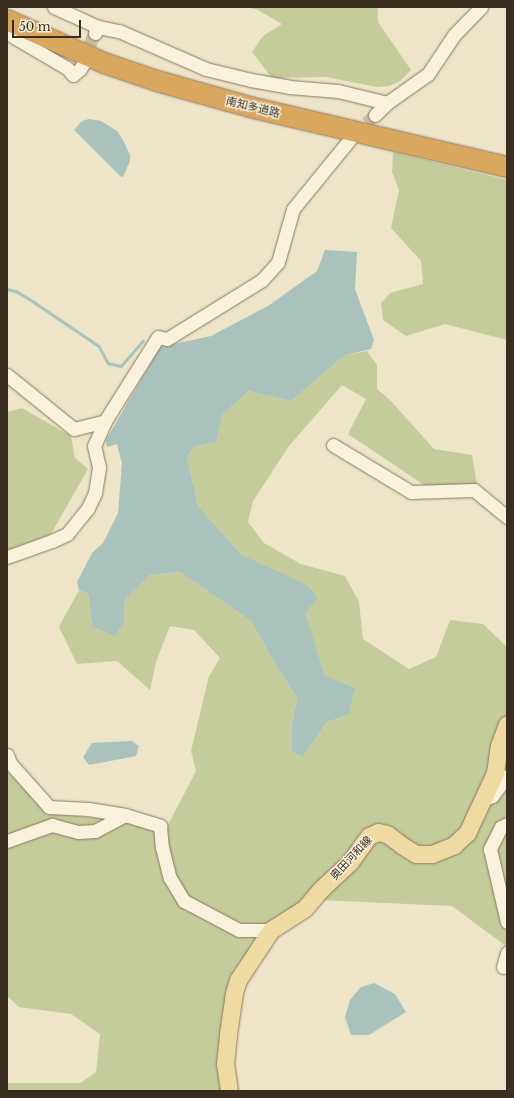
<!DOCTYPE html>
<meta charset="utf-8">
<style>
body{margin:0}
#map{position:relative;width:514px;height:1098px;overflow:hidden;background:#eee4c8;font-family:"Libre Baskerville","Noto Sans JP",serif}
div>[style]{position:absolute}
.green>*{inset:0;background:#c4cc9c}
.water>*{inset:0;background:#a9c2bc}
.stream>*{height:2.5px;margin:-1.25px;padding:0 1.25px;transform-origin:1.25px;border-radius:1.25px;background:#a9c2bc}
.minor-tunnel>*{height:13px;margin-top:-6.5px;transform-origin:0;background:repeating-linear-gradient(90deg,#cac0a7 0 13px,transparent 0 19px)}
.roads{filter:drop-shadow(0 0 1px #8a775e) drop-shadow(0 0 1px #8a775e)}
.minor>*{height:13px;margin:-6.5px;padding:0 6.5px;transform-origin:6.5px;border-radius:6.5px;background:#f8f1dc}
.major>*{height:17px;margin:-8.5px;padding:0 8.5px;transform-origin:8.5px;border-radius:8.5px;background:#efdaa2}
.highway>*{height:20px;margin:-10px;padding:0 10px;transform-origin:10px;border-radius:10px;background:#d9a75d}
span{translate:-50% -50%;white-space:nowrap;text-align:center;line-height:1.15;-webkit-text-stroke:3px #f5eed8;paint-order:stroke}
.street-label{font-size:11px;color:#3a2e21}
.frame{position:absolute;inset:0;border:8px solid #3a2e21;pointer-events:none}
.scale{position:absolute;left:12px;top:20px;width:69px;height:18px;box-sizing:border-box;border:2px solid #3a2e21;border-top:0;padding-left:5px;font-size:12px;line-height:14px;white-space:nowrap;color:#3a2e21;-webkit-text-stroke:3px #f5eed8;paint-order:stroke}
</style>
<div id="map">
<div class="green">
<i style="clip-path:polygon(248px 7px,378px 7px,378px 22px,411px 70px,400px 81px,389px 86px,377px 87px,326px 77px,272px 78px,252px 52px,263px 36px,282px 24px,258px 10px)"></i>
<i style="clip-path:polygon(393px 152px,507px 180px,507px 340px,445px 324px,406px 336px,383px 320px,381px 303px,390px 293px,423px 284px,421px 261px,391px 228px,399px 190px,392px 172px)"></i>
<i style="clip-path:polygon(367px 351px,377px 365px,377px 389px,390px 400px,434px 449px,472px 455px,477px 484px,427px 487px,348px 434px,366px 399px,342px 385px,289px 446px,253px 501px,248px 522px,264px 543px,301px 564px,345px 576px,359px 602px,363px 639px,409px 669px,436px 657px,450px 620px,483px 624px,507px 647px,507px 947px,452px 906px,318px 900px,243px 960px,224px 1091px,7px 1091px,7px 1083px,80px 1083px,96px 1072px,100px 1034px,71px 1014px,19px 1007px,7px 996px,7px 771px,47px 813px,126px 821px,165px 831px,196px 771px,191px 751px,209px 676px,220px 658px,194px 630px,170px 626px,156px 662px,150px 690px,117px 661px,77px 664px,59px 627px,79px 590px,88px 594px,92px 626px,124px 622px,125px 599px,150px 575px,180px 572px,251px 621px,277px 667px,297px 698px,292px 724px,303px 757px,327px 722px,348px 715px,325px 676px,304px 613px,317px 598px,273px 570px,242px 555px,198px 506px,187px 457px,194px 447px,216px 442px,223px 414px,249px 391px,291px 401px,345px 355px)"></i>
<i style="clip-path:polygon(22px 408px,71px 436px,75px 458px,88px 469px,51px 534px,7px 551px,7px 412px)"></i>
</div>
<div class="water">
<i style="clip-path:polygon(89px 119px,101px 121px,117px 131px,123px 140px,130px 155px,130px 161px,123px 177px,120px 176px,74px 130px,82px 121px)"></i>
<i style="clip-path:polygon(325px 250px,357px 252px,355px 289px,374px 340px,371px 349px,345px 355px,291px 401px,249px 391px,223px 414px,216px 442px,194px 447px,187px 457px,198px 506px,242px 555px,307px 585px,318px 598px,305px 613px,325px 676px,355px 688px,348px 715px,327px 722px,303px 757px,292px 751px,292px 724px,297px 698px,277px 667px,251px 621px,180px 572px,150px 575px,125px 599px,124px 622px,115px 636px,92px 626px,88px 594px,79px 590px,77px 582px,92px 553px,103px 543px,118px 513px,122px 464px,117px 444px,107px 447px,106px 440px,160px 347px,211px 336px,268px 306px,317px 271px)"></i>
<i style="clip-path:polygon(132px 741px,139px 746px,136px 756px,89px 765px,83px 757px,92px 743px)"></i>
<i style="clip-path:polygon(374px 983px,395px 994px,406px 1012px,369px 1035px,351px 1035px,345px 1017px,350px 1000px,361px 987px)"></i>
</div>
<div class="stream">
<i style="left:7px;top:289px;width:9px;rotate:13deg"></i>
<i style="left:16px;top:291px;width:21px;rotate:31deg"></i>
<i style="left:34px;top:302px;width:78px;rotate:34.1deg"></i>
<i style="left:99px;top:346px;width:19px;rotate:62deg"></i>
<i style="left:108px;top:363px;width:13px;rotate:13deg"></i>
<i style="left:121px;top:366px;width:33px;rotate:-49deg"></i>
</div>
<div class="minor-tunnel">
<i style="left:83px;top:62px;width:31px;rotate:-68deg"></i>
<i style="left:353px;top:136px;width:30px;rotate:-44deg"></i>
</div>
<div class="roads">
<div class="minor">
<i style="left:54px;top:7px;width:48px;rotate:24.4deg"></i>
<i style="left:7px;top:33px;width:69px;rotate:30.3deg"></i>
<i style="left:67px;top:68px;width:9px;rotate:49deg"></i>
<i style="left:73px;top:75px;width:9px;rotate:-41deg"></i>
<i style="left:80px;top:69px;width:6px;rotate:-59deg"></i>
<i style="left:95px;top:33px;width:7px;rotate:-63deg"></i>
<i style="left:98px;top:27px;width:21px;rotate:11deg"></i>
<i style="left:119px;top:31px;width:95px;rotate:23.6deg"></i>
<i style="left:206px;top:69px;width:46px;rotate:13.7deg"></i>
<i style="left:251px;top:80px;width:39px;rotate:10deg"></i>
<i style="left:289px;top:87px;width:49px;rotate:4.7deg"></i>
<i style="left:338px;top:91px;width:50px;rotate:13.8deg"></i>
<i style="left:375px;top:115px;width:17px;rotate:-45deg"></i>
<i style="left:387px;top:103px;width:50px;rotate:-35.3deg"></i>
<i style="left:428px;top:74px;width:47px;rotate:-56.3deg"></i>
<i style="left:454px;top:35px;width:39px;rotate:-46deg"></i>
<i style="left:7px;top:375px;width:86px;rotate:38.9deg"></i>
<i style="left:74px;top:429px;width:32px;rotate:-14deg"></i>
<i style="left:333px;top:445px;width:91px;rotate:31.1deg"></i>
<i style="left:411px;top:492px;width:63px;rotate:-1.8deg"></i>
<i style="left:474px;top:490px;width:43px;rotate:39.3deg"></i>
<i style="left:7px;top:557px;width:48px;rotate:-19.6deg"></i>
<i style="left:52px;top:541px;width:17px;rotate:-25deg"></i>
<i style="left:67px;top:534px;width:33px;rotate:-51deg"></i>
<i style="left:88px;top:508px;width:17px;rotate:-65deg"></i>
<i style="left:95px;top:493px;width:26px;rotate:-81deg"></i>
<i style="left:99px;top:467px;width:22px;rotate:-103deg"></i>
<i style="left:94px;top:446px;width:27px;rotate:-66deg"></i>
<i style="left:105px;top:421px;width:99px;rotate:-57.8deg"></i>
<i style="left:158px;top:337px;width:9px;rotate:13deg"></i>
<i style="left:167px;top:339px;width:112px;rotate:-31.8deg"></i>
<i style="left:262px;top:280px;width:24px;rotate:-48deg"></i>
<i style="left:278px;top:262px;width:55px;rotate:-74.2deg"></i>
<i style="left:293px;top:209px;width:90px;rotate:-50.8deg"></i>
<i style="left:7px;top:755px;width:9px;rotate:69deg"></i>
<i style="left:10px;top:763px;width:59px;rotate:48.4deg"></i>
<i style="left:49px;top:807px;width:39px;rotate:3deg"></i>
<i style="left:88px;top:809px;width:37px;rotate:9deg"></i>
<i style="left:125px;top:815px;width:37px;rotate:17deg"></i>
<i style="left:160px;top:826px;width:21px;rotate:85deg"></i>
<i style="left:162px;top:847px;width:32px;rotate:76deg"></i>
<i style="left:170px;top:878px;width:27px;rotate:59deg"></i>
<i style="left:184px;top:901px;width:62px;rotate:27.8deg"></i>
<i style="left:239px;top:930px;width:32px"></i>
<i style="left:482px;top:800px;width:11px;rotate:-22deg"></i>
<i style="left:492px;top:796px;width:25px;rotate:-53deg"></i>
<i style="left:507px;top:824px;width:7px;rotate:153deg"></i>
<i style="left:501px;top:827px;width:25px;rotate:117deg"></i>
<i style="left:490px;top:849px;width:75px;rotate:76.9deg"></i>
<i style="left:7px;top:841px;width:48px;rotate:-19.6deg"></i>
<i style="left:52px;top:825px;width:27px;rotate:15deg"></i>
<i style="left:78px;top:832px;width:17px;rotate:-3deg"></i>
<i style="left:95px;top:831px;width:34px;rotate:-28deg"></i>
<i style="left:503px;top:967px;width:15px;rotate:-74deg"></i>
</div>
<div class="major">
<i style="left:229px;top:1091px;width:27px;rotate:-98deg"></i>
<i style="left:225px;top:1064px;width:30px;rotate:-84deg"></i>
<i style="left:228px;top:1034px;width:41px;rotate:-81.7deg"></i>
<i style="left:234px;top:993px;width:14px;rotate:-73deg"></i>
<i style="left:238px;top:980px;width:60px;rotate:-56.6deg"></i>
<i style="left:271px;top:930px;width:40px;rotate:-32.9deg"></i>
<i style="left:305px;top:908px;width:23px;rotate:-50deg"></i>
<i style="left:320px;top:890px;width:41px;rotate:-43deg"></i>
<i style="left:350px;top:862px;width:32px;rotate:-54deg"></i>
<i style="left:369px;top:836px;width:10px;rotate:-24deg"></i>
<i style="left:378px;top:832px;width:9px;rotate:13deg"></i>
<i style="left:387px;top:834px;width:20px;rotate:37deg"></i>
<i style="left:403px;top:846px;width:15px;rotate:32deg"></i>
<i style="left:416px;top:854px;width:16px"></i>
<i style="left:432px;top:854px;width:24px;rotate:-22deg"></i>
<i style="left:454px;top:845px;width:18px;rotate:-43deg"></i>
<i style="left:467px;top:833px;width:66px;rotate:-65deg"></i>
<i style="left:495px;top:773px;width:27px;rotate:-82deg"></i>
<i style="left:499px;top:746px;width:23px;rotate:-70deg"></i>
</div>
<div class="highway">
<i style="left:7px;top:20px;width:106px;rotate:23.9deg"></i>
<i style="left:104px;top:63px;width:56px;rotate:18.8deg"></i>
<i style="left:157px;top:81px;width:101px;rotate:15.6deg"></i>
<i style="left:254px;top:108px;width:260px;rotate:13.1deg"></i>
</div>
</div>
<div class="street-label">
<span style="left:253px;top:107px;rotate:14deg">南知多道路</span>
<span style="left:351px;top:858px;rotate:-47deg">奥田河和線</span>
</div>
<div class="frame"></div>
<div class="scale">50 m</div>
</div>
